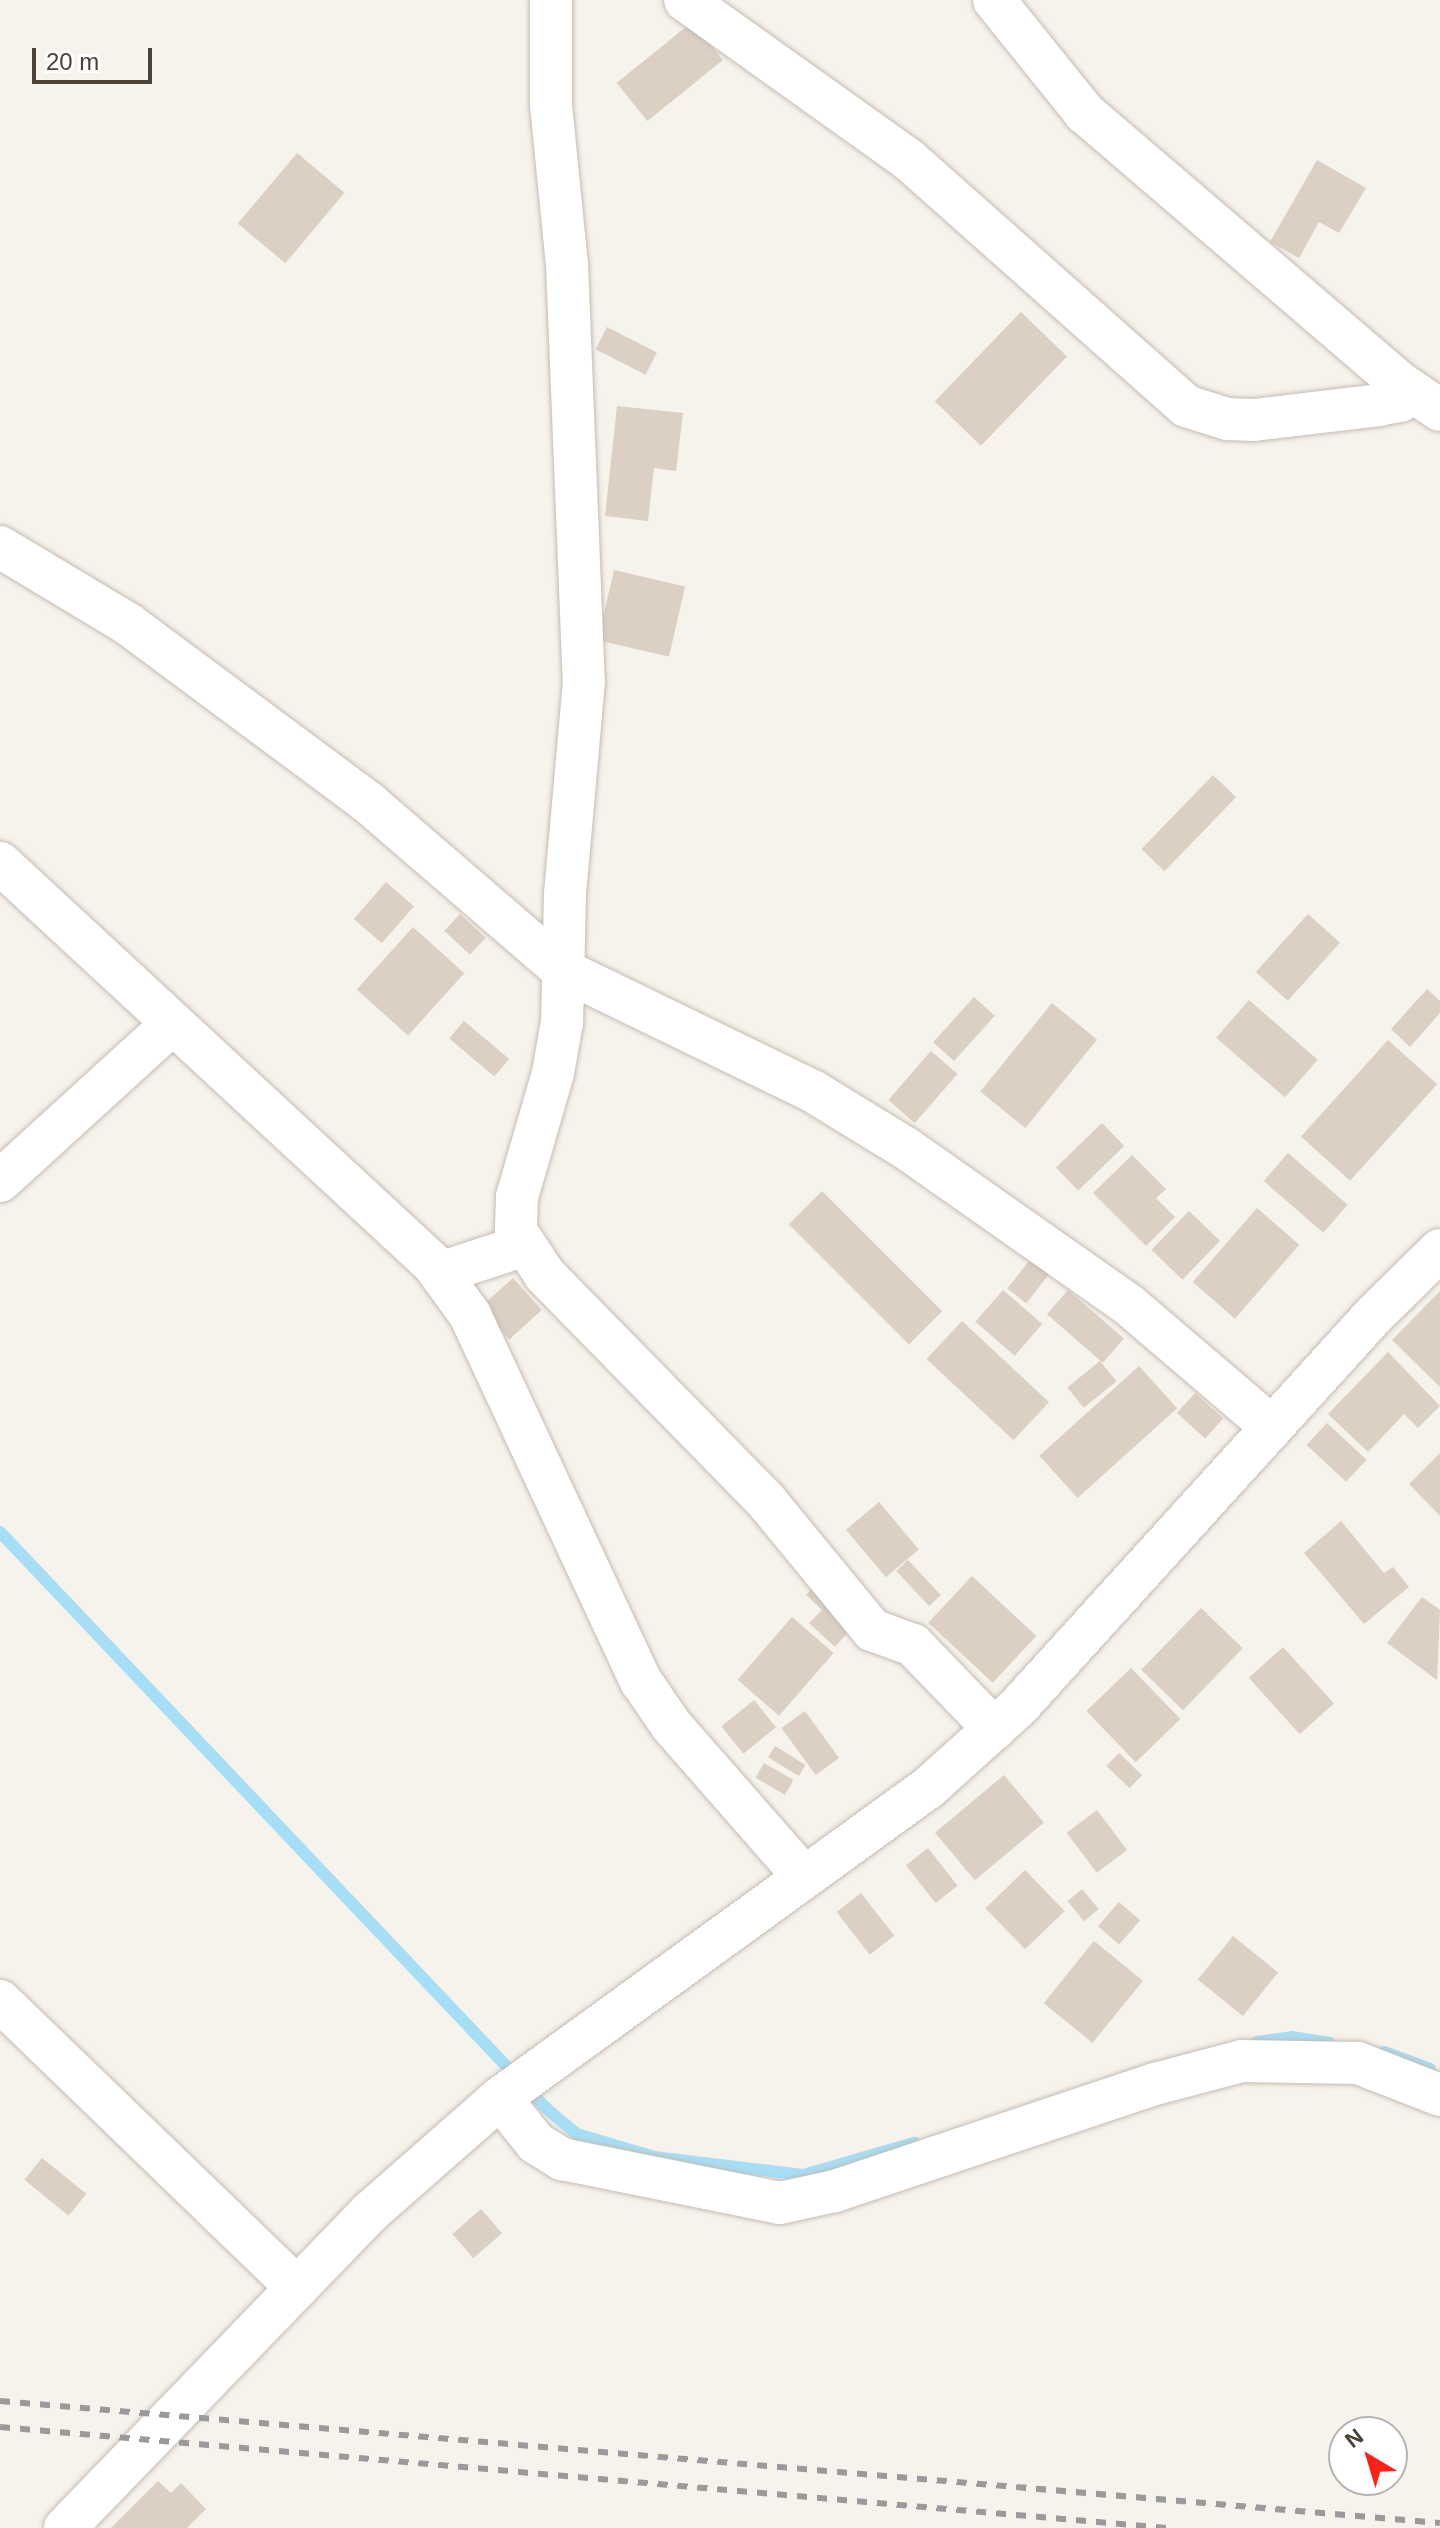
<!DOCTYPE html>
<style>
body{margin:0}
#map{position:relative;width:1440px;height:2528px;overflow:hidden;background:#f6f2ec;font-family:Arial,sans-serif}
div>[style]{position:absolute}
.stream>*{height:12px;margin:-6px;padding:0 6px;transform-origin:6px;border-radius:6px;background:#a6def5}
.building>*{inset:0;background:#dccfc3;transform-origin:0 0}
.roads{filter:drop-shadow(0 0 2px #c6bbb0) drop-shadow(0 0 2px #c6bbb0)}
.minor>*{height:42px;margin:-21px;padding:0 21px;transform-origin:21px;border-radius:21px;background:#fff}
.rail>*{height:6px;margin-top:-3px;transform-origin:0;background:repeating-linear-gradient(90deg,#9a9a9a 0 10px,transparent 0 20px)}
span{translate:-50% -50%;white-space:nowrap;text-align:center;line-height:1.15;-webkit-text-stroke:6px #fff;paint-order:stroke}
.north{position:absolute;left:1328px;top:2416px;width:80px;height:80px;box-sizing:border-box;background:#fff;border:2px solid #b7b3af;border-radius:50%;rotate:322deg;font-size:22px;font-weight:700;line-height:32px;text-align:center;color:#4c4238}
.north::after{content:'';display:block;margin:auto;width:28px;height:36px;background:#ff201a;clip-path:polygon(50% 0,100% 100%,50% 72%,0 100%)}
.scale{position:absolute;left:32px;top:48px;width:120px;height:36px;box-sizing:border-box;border:4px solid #4c4238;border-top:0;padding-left:10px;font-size:24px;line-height:28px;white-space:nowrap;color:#4c4238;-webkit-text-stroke:6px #fff;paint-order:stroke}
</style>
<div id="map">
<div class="stream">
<i style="left:0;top:1532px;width:795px;rotate:46.53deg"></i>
<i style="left:547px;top:2109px;width:39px;rotate:40deg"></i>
<i style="left:577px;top:2134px;width:80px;rotate:16.6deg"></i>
<i style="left:654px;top:2157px;width:150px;rotate:6.9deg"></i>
<i style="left:803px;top:2175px;width:116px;rotate:-16.1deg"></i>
<i style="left:1257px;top:2042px;width:35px;rotate:-8deg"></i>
<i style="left:1292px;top:2037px;width:38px;rotate:9deg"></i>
<i style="left:1384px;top:2052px;width:49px;rotate:20.3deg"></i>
</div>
<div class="building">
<i style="left:692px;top:22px;width:49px;height:97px;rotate:51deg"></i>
<i style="left:297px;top:153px;width:62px;height:92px;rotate:40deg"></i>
<i style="clip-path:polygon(1317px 160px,1366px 188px,1339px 233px,1319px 222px,1299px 258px,1270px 242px)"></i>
<i style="left:1021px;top:312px;width:64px;height:124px;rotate:44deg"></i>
<i style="left:607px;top:327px;width:56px;height:25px;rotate:27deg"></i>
<i style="clip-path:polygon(617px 406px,683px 413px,676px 471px,654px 468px,648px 521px,605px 516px)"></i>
<i style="left:614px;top:570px;width:73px;height:72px;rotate:13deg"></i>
<i style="left:1213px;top:775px;width:32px;height:103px;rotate:44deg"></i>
<i style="left:386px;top:882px;width:37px;height:49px;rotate:41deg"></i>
<i style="left:460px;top:914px;width:35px;height:23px;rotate:43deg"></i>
<i style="left:1308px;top:914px;width:43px;height:78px;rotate:42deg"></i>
<i style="left:413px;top:927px;width:69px;height:84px;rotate:42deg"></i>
<i style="clip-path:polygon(1427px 989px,1440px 1001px,1440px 1013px,1410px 1047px,1391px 1029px)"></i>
<i style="left:974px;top:997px;width:28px;height:61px;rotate:42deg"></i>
<i style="left:1249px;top:1000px;width:91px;height:50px;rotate:41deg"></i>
<i style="left:1052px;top:1003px;width:58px;height:114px;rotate:39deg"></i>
<i style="left:464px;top:1021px;width:59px;height:23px;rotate:40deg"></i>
<i style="left:1388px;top:1040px;width:66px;height:130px;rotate:42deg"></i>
<i style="left:931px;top:1051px;width:35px;height:65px;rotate:41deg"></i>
<i style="left:1102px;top:1123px;width:32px;height:64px;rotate:46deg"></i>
<i style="left:1288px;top:1153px;width:79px;height:37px;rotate:41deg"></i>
<i style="clip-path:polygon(1132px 1155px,1166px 1189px,1156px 1198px,1175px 1217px,1146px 1246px,1093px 1193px)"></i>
<i style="left:822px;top:1191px;width:170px;height:47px;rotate:45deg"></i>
<i style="left:1257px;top:1208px;width:56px;height:98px;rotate:41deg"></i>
<i style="left:1189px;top:1211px;width:43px;height:54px;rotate:44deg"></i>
<i style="left:1032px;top:1257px;width:24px;height:40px;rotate:38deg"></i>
<i style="left:513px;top:1278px;width:43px;height:44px;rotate:48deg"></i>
<i style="left:1003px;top:1290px;width:52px;height:42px;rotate:41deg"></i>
<i style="left:1068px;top:1290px;width:74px;height:32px;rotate:41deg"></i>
<i style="clip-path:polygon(1440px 1291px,1440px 1387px,1392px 1340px)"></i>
<i style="left:962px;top:1321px;width:119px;height:52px;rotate:43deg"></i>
<i style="clip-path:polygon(1388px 1352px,1440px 1406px,1418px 1428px,1404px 1414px,1368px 1452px,1328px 1414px)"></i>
<i style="left:1100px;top:1361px;width:26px;height:42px;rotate:51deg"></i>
<i style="left:1139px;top:1366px;width:57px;height:134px;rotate:48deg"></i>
<i style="left:1195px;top:1393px;width:38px;height:27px;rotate:42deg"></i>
<i style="left:1327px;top:1423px;width:54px;height:30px;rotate:43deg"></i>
<i style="clip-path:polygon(1440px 1453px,1440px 1516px,1409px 1484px)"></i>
<i style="left:879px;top:1502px;width:62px;height:43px;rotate:50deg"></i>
<i style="clip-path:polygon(1341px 1521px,1384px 1573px,1393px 1567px,1409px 1587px,1364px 1624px,1304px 1553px)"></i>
<i style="left:908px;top:1560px;width:48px;height:16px;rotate:47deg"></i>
<i style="left:972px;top:1576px;width:88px;height:64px;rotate:43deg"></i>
<i style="clip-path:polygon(818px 1582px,859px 1620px,835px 1647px,809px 1623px,822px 1610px,806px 1595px)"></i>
<i style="clip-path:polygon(1422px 1597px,1440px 1610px,1437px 1680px,1387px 1643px)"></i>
<i style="left:1201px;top:1608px;width:58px;height:86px;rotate:44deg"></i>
<i style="left:792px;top:1617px;width:55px;height:83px;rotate:41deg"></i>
<i style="left:1283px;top:1647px;width:76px;height:46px;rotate:48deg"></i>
<i style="left:1131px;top:1668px;width:71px;height:62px;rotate:46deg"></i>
<i style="left:754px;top:1700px;width:35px;height:42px;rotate:51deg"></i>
<i style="left:805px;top:1711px;width:58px;height:29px;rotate:54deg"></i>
<i style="left:775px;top:1746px;width:36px;height:13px;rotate:32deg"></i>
<i style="left:1119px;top:1753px;width:32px;height:18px;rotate:44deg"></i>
<i style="left:764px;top:1763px;width:34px;height:17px;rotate:30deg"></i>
<i style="left:1004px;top:1775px;width:62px;height:90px;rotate:50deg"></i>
<i style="left:1097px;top:1810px;width:50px;height:38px;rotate:53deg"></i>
<i style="left:928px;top:1848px;width:48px;height:28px;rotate:52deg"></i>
<i style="left:1025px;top:1870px;width:57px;height:55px;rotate:46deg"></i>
<i style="left:1082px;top:1889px;width:26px;height:19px;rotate:50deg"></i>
<i style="left:861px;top:1893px;width:54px;height:31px;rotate:52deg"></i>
<i style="left:1119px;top:1902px;width:28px;height:32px;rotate:41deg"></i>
<i style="left:1233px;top:1936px;width:58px;height:56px;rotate:39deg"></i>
<i style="left:1094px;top:1941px;width:63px;height:80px;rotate:39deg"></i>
<i style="left:42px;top:2158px;width:57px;height:28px;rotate:39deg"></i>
<i style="left:481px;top:2209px;width:32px;height:38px;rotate:49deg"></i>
<i style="clip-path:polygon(158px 2481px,171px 2493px,181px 2483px,206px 2509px,187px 2528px,111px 2528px)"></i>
</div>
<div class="roads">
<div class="minor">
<i style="left:551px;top:0;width:105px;rotate:90deg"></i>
<i style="left:551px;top:105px;width:160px;rotate:84.3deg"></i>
<i style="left:567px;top:264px;width:417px;rotate:87.7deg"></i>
<i style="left:584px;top:681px;width:214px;rotate:95.1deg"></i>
<i style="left:565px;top:894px;width:128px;rotate:91.3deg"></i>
<i style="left:562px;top:1022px;width:52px;rotate:100deg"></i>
<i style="left:553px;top:1073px;width:129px;rotate:106.2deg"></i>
<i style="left:517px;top:1197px;width:34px;rotate:92deg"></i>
<i style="left:516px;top:1231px;width:53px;rotate:56.6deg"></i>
<i style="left:545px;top:1275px;width:318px;rotate:45.6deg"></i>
<i style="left:767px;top:1502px;width:166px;rotate:50.6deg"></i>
<i style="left:872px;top:1630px;width:44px;rotate:20.1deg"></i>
<i style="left:913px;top:1645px;width:117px;rotate:46deg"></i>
<i style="left:685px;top:0;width:274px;rotate:35.5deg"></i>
<i style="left:908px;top:159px;width:372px;rotate:41.6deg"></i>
<i style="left:1186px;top:406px;width:43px;rotate:17.6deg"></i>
<i style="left:1227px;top:419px;width:27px;rotate:2deg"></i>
<i style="left:1254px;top:420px;width:126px;rotate:-6.8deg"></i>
<i style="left:1379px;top:405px;width:21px;rotate:-11deg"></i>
<i style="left:1400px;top:401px;width:14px;rotate:-56deg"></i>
<i style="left:994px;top:0;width:145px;rotate:51.2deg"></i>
<i style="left:1085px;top:113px;width:415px;rotate:40.6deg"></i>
<i style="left:1400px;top:383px;width:48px;rotate:34deg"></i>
<i style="left:0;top:547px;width:149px;rotate:31deg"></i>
<i style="left:128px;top:624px;width:300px;rotate:36.6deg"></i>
<i style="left:369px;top:803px;width:254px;rotate:40.8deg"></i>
<i style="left:561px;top:969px;width:281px;rotate:25.9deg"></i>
<i style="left:814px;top:1092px;width:109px;rotate:31.5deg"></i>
<i style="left:907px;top:1149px;width:271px;rotate:35.1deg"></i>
<i style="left:1129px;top:1305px;width:188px;rotate:40.5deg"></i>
<i style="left:0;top:863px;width:590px;rotate:42.8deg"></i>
<i style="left:433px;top:1264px;width:63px;rotate:54deg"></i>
<i style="left:470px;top:1315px;width:404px;rotate:65deg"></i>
<i style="left:641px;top:1681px;width:53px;rotate:55.7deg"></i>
<i style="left:671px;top:1725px;width:202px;rotate:48.8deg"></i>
<i style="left:0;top:1181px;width:233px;rotate:-42.4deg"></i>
<i style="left:440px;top:1273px;width:86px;rotate:-18.2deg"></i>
<i style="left:0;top:2001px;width:413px;rotate:44deg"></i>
<i style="left:500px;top:2098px;width:58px;rotate:51.3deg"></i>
<i style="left:536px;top:2143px;width:31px;rotate:32deg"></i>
<i style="left:562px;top:2159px;width:222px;rotate:11.4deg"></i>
<i style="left:780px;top:2203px;width:56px;rotate:-12.3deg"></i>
<i style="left:835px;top:2191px;width:337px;rotate:-18.5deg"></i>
<i style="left:1155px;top:2084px;width:90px;rotate:-14.8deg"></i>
<i style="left:1242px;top:2061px;width:116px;rotate:1deg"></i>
<i style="left:1358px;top:2063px;width:88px;rotate:21.3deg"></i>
<i style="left:65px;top:2528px;width:438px;rotate:-46deg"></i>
<i style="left:369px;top:2213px;width:174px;rotate:-41.3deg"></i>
<i style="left:500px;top:2098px;width:528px;rotate:-35.92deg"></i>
<i style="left:928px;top:1788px;width:121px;rotate:-42deg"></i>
<i style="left:1018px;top:1707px;width:528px;rotate:-47.76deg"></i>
<i style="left:1373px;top:1316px;width:94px;rotate:-44.6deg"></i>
</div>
</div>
<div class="rail">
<i style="left:0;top:2401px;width:1445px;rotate:4.84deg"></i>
<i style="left:0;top:2427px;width:1171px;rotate:4.95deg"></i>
</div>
<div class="north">N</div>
<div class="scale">20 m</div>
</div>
